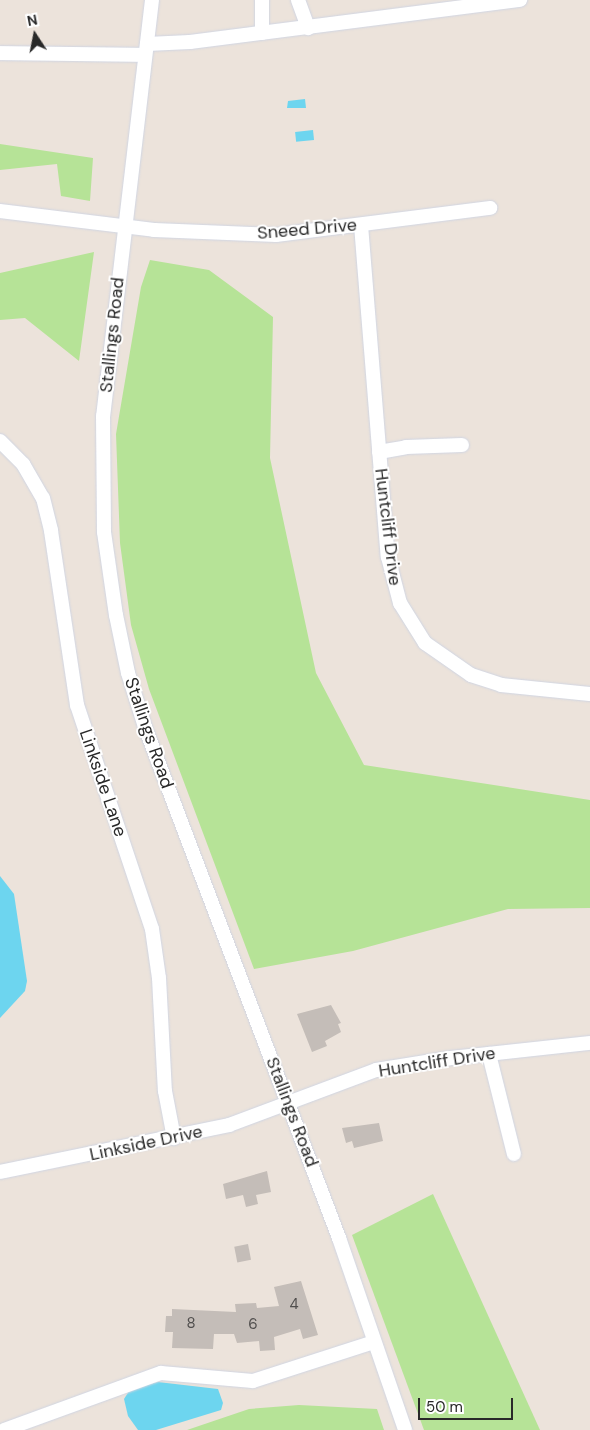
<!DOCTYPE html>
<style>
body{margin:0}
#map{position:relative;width:590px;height:1430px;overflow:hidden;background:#ece3db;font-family:"DM Sans",sans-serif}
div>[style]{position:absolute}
.green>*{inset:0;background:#b6e397}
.water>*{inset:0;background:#6dd5ef;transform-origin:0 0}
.building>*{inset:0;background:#c4bdb8;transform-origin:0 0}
.roads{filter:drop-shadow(0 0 1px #d0d5e2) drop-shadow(0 0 1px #d0d5e2)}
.minor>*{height:14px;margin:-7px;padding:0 7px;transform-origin:7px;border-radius:7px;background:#fff}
span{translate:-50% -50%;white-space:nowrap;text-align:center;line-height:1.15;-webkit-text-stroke:4px #fff;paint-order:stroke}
.number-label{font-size:15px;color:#504e4d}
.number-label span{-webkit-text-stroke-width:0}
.street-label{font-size:18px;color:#292929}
.north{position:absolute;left:10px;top:10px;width:50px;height:50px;-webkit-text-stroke:4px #fff;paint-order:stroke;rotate:349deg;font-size:14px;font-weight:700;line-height:20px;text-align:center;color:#292929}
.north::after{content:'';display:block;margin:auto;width:18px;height:22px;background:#292929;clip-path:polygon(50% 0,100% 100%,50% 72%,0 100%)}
.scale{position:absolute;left:418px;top:1398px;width:95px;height:22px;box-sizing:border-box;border:2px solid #292929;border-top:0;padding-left:6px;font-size:15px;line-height:18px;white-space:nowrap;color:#292929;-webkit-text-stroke:4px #fff;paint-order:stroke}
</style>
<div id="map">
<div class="green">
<i style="clip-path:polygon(0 144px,93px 158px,90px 201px,61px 196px,57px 164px,0 170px)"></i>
<i style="clip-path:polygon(94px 252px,79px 361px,25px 318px,0 320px,0 273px)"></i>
<i style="clip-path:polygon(150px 260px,209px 270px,273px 317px,270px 458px,316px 673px,364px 765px,590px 800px,590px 908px,508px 909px,353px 951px,254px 969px,149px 689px,131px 625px,120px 543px,116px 434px,141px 287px)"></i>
<i style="clip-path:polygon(433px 1194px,540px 1430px,424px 1430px,352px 1235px)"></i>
<i style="clip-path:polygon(299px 1405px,377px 1409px,384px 1430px,187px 1430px,249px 1409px)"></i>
</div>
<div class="water">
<i style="clip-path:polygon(305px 99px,306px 108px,287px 108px,288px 101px)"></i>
<i style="left:313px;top:130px;width:10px;height:18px;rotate:84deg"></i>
<i style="clip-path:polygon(0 876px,14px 894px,27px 981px,25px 991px,0 1018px)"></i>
<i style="clip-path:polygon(158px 1382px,218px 1389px,223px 1403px,221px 1410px,156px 1430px,138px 1430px,128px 1416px,124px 1399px,131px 1388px)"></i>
</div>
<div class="building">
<i style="clip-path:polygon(331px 1005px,341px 1023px,338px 1024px,341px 1032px,325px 1041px,327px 1046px,312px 1052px,297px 1014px)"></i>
<i style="clip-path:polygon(379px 1123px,383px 1141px,354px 1148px,352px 1141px,346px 1143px,342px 1128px)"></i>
<i style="clip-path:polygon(267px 1171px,271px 1192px,256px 1195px,258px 1204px,246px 1207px,243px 1195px,226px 1199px,223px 1184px)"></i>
<i style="left:248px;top:1244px;width:16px;height:14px;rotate:79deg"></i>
<i style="clip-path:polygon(301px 1281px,318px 1335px,303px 1339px,300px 1329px,274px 1337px,275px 1350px,260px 1351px,259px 1341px,237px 1343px,234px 1334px,214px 1334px,213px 1349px,172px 1348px,173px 1332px,165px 1332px,166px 1316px,172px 1316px,172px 1309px,236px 1312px,235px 1304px,256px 1303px,257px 1308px,279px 1306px,274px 1287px)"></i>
</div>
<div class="roads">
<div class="minor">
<i style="left:152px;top:0;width:419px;rotate:96.7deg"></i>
<i style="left:103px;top:416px;width:116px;rotate:89.5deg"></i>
<i style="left:104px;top:532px;width:84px;rotate:81.8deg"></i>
<i style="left:116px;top:615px;width:59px;rotate:78.3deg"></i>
<i style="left:128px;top:673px;width:57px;rotate:72.5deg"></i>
<i style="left:145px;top:727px;width:547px;rotate:69.21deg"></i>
<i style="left:339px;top:1238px;width:203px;rotate:71deg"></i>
<i style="left:298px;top:0;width:30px;rotate:70deg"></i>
<i style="left:262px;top:33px;width:33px;rotate:-90deg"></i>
<i style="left:147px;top:44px;width:43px;rotate:-2.7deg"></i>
<i style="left:190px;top:42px;width:333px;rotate:-7.3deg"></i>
<i style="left:0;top:53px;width:145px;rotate:0.8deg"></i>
<i style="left:0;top:211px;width:155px;rotate:7deg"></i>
<i style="left:154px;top:230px;width:122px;rotate:2.3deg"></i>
<i style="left:276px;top:235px;width:216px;rotate:-7.2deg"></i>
<i style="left:361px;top:225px;width:333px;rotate:85.4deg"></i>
<i style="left:388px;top:557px;width:48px;rotate:75.4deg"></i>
<i style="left:400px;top:603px;width:47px;rotate:58deg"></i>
<i style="left:425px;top:643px;width:56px;rotate:34.8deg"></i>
<i style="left:471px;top:675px;width:32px;rotate:18deg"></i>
<i style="left:501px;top:685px;width:89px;rotate:5.8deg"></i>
<i style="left:0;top:441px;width:33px;rotate:45deg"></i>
<i style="left:23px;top:464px;width:39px;rotate:60deg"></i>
<i style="left:43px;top:498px;width:34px;rotate:76deg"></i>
<i style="left:51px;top:531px;width:176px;rotate:81.5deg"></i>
<i style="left:77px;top:705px;width:236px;rotate:71.5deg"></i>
<i style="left:152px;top:929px;width:49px;rotate:81.9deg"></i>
<i style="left:159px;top:978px;width:113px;rotate:87deg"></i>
<i style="left:165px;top:1091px;width:48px;rotate:79.2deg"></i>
<i style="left:379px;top:452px;width:27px;rotate:-10deg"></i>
<i style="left:406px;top:447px;width:56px;rotate:-2deg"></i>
<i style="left:489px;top:1054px;width:103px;rotate:76deg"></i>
<i style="left:0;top:1172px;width:234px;rotate:-11.6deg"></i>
<i style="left:229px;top:1125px;width:157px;rotate:-20.5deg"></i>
<i style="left:376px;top:1070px;width:76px;rotate:-9.1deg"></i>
<i style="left:451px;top:1058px;width:140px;rotate:-6.2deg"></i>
<i style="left:4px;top:1430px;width:167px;rotate:-20deg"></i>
<i style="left:161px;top:1373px;width:92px;rotate:5deg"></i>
<i style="left:253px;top:1381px;width:127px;rotate:-17.9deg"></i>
</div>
</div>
<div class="number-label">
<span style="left:294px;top:1305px">4</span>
<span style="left:191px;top:1324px">8</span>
<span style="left:253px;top:1325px">6</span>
</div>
<div class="street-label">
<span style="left:307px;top:229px;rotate:-5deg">Sneed Drive</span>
<span style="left:112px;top:335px;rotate:-84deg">Stallings Road</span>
<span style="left:388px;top:527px;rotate:83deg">Huntcliff Drive</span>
<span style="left:149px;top:733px;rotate:71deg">Stallings Road</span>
<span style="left:103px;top:783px;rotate:71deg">Linkside Lane</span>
<span style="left:437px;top:1062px;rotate:-9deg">Huntcliff Drive</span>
<span style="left:292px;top:1112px;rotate:69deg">Stallings Road</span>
<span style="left:146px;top:1143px;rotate:-12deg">Linkside Drive</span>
</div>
<div class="north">N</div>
<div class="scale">50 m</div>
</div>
